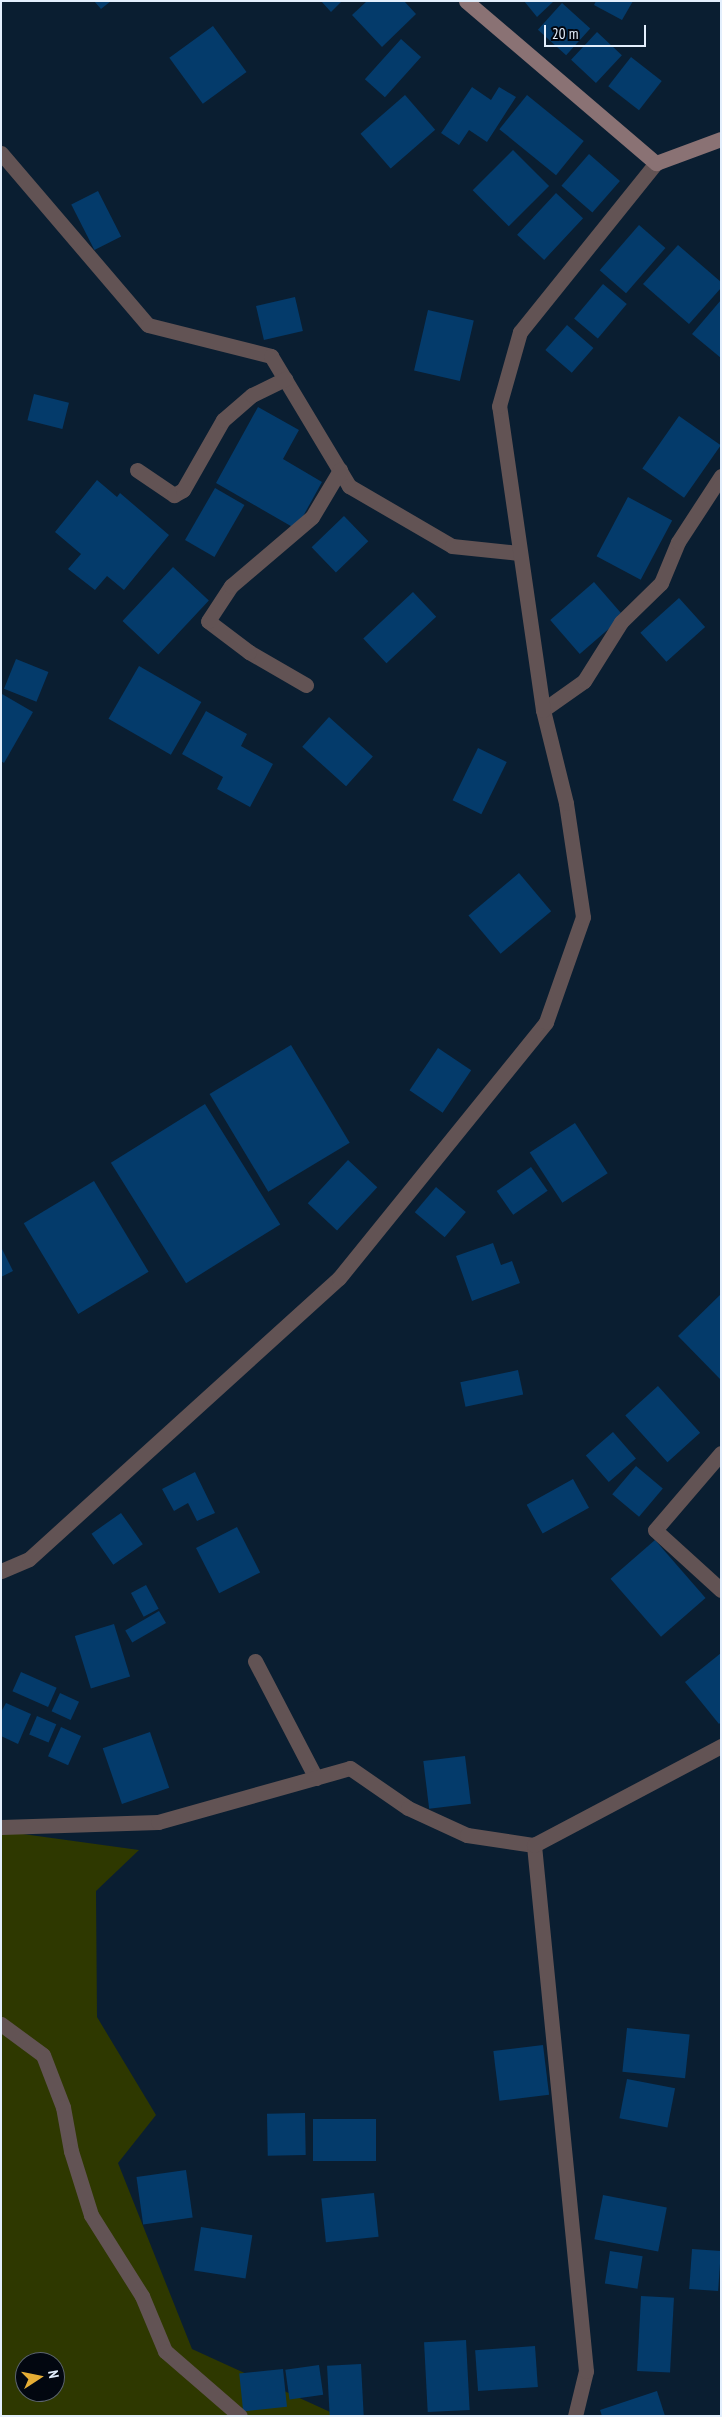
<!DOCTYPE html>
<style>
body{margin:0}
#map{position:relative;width:722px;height:2417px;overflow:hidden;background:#0a1e31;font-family:"PT Sans Narrow",sans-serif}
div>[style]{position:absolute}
.green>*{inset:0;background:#2e3800}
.building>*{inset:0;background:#043b6b;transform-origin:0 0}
.street>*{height:15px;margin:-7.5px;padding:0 7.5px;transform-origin:7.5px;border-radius:7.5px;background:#625354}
.secondary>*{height:15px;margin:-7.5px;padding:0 7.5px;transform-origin:7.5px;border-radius:7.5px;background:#8a7274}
span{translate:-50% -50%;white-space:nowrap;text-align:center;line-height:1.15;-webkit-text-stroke:4.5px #020710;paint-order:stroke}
.frame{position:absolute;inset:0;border:2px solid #e3effd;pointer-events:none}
.north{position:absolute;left:15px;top:2352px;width:50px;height:50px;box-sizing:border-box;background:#020710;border:1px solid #5c646f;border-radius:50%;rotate:79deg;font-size:14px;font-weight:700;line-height:20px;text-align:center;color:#e3effd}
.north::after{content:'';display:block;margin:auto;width:18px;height:22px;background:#e5ad35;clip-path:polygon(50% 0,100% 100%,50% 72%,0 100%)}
.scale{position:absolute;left:544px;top:25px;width:102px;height:22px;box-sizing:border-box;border:2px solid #e3effd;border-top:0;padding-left:6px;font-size:15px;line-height:18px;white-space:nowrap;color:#e3effd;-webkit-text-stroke:4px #020710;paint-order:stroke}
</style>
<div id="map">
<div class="green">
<i style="clip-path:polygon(evenodd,1px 1831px,139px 1850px,96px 1891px,97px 2017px,156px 2115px,118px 2163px,192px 2349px,339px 2416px,1px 2416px,1px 1831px,25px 2362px,55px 2362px,55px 2392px,25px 2392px,25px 2362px)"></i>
</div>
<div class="building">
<i style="clip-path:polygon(94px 1px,111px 1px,101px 9px)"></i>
<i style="clip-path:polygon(321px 1px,342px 1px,331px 12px)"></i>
<i style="clip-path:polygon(367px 1px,404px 1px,416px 14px,382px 47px,352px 15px)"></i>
<i style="clip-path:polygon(524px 1px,554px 1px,537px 17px)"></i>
<i style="clip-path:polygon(596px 1px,633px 1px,622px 20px,594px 5px)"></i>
<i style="left:562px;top:3px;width:38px;height:36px;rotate:42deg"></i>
<i style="left:213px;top:26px;width:57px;height:54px;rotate:54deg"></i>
<i style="left:597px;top:32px;width:34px;height:38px;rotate:43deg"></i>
<i style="left:401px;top:39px;width:27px;height:54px;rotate:42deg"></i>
<i style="left:631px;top:57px;width:39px;height:37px;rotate:38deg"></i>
<i style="clip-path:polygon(472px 87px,491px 100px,499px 87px,516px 97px,487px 142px,469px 130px,459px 145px,441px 133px)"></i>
<i style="left:405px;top:95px;width:46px;height:59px;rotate:49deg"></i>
<i style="left:527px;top:95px;width:73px;height:44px;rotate:39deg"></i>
<i style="left:513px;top:150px;width:51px;height:57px;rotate:45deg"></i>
<i style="left:589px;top:154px;width:41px;height:42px;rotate:41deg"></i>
<i style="left:98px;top:191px;width:51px;height:30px;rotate:63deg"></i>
<i style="left:556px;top:193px;width:37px;height:57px;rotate:43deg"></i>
<i style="left:639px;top:225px;width:35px;height:60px;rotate:41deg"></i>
<i style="clip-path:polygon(678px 245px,721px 282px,721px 288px,689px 324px,643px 284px)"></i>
<i style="left:603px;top:284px;width:31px;height:45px;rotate:40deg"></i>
<i style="left:295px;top:297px;width:35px;height:40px;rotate:77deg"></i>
<i style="clip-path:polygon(721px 300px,721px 358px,692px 334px)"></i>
<i style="left:428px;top:310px;width:47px;height:62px;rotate:13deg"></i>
<i style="left:567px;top:325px;width:35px;height:33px;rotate:41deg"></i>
<i style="left:34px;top:394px;width:36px;height:27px;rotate:14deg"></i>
<i style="clip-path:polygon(258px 407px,299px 430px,283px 459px,322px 482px,296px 529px,216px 483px)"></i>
<i style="left:679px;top:416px;width:51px;height:64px;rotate:35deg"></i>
<i style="clip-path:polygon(97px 480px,117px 497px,120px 493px,169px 535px,124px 590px,107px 576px,95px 590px,68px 569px,81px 554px,55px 532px)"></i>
<i style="left:215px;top:488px;width:34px;height:60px;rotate:30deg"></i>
<i style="left:628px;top:497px;width:50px;height:67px;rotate:28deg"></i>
<i style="left:344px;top:516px;width:35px;height:45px;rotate:46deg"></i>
<i style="left:173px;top:567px;width:49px;height:74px;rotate:43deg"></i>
<i style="left:594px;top:582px;width:45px;height:58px;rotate:49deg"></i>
<i style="left:413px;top:592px;width:34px;height:68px;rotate:47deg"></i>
<i style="left:679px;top:598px;width:39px;height:52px;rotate:48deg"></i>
<i style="left:16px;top:659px;width:35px;height:32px;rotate:22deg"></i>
<i style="left:139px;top:666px;width:72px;height:61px;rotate:30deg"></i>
<i style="clip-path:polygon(2px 694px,33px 712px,4px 763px,1px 761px)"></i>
<i style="clip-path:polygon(206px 711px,247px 734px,241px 746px,273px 764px,250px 807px,217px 789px,223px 777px,182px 754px)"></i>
<i style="left:329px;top:717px;width:59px;height:40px;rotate:42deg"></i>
<i style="left:478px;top:748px;width:32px;height:58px;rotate:26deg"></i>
<i style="left:519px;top:873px;width:50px;height:66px;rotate:50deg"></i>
<i style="left:291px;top:1045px;width:114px;height:95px;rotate:59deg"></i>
<i style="left:438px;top:1048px;width:40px;height:51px;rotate:34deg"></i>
<i style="left:205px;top:1104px;width:142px;height:111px;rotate:58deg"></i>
<i style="left:575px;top:1123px;width:60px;height:54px;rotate:57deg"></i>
<i style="left:348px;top:1160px;width:40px;height:59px;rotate:43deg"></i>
<i style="left:531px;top:1167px;width:29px;height:42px;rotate:55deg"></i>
<i style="left:94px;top:1181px;width:106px;height:82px;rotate:59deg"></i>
<i style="left:436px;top:1187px;width:39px;height:33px;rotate:40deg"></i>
<i style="clip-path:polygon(493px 1243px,501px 1265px,512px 1261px,520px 1283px,472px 1301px,456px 1256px)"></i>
<i style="clip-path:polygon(1px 1247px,13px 1271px,1px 1277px)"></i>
<i style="clip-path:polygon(721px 1294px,721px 1380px,678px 1336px)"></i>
<i style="left:518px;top:1370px;width:25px;height:59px;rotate:78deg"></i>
<i style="left:658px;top:1386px;width:63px;height:44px;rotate:48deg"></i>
<i style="left:613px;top:1432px;width:35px;height:36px;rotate:49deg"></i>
<i style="left:636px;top:1466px;width:35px;height:37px;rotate:40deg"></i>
<i style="clip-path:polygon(195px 1472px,215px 1513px,197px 1521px,188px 1503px,174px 1511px,162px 1489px)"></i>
<i style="left:573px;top:1479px;width:33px;height:53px;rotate:61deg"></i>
<i style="left:121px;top:1513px;width:38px;height:36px;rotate:55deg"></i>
<i style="left:237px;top:1527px;width:51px;height:46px;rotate:63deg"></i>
<i style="left:655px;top:1540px;width:77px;height:59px;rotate:49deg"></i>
<i style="left:146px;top:1585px;width:27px;height:17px;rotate:62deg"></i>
<i style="left:159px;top:1611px;width:14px;height:39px;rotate:60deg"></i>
<i style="left:114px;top:1624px;width:55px;height:41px;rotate:73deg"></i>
<i style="clip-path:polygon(721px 1653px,721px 1722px,719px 1724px,685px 1682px)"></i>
<i style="left:21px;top:1672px;width:39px;height:21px;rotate:24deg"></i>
<i style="left:60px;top:1693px;width:21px;height:20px;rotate:25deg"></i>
<i style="clip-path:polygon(6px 1703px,31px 1714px,18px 1744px,1px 1736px,1px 1712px)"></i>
<i style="left:37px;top:1716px;width:21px;height:20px;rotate:23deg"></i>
<i style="left:61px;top:1727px;width:22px;height:32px;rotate:24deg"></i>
<i style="left:150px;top:1732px;width:59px;height:50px;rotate:71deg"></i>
<i style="left:465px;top:1756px;width:48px;height:42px;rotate:83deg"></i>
<i style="left:627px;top:2028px;width:63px;height:44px;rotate:6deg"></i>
<i style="left:543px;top:2045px;width:50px;height:50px;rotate:83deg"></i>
<i style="left:627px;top:2079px;width:49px;height:40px;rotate:11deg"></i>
<i style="left:305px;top:2113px;width:42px;height:38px;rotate:89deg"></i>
<i style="left:313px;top:2119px;width:63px;height:42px"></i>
<i style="left:186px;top:2170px;width:48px;height:50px;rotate:82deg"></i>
<i style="left:374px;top:2193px;width:44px;height:53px;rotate:84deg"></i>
<i style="left:603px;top:2195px;width:65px;height:45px;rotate:11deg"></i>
<i style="left:201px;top:2227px;width:52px;height:44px;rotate:9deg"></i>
<i style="left:692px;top:2249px;width:29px;height:40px;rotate:4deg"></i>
<i style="left:610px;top:2251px;width:33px;height:33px;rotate:9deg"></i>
<i style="left:641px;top:2296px;width:33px;height:75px;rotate:3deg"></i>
<i style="left:466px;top:2340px;width:70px;height:42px;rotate:87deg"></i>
<i style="left:535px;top:2346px;width:41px;height:60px;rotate:86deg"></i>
<i style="left:361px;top:2364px;width:52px;height:34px;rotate:87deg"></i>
<i style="left:319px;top:2365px;width:30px;height:34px;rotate:82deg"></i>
<i style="left:283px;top:2369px;width:38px;height:44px;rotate:84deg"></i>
<i style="clip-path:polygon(657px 2391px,665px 2416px,602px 2416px,600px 2410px)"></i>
</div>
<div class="street">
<i style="left:1px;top:153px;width:226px;rotate:49.5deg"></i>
<i style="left:148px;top:325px;width:127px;rotate:14.1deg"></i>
<i style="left:271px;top:356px;width:152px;rotate:59deg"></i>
<i style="left:349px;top:486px;width:119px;rotate:30.2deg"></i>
<i style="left:452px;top:546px;width:67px;rotate:6deg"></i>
<i style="left:137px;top:470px;width:45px;rotate:34deg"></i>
<i style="left:174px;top:495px;width:10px;rotate:-29deg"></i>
<i style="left:183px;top:490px;width:81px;rotate:-60.3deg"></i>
<i style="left:223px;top:420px;width:38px;rotate:-41deg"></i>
<i style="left:252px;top:395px;width:37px;rotate:-26deg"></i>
<i style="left:306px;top:685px;width:66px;rotate:-149.9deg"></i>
<i style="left:249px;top:652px;width:51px;rotate:-142.9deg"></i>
<i style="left:208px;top:621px;width:42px;rotate:-56.7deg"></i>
<i style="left:231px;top:586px;width:106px;rotate:-40.4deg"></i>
<i style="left:312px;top:517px;width:55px;rotate:-59.2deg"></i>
<i style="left:543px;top:710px;width:50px;rotate:-35.3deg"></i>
<i style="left:584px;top:681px;width:70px;rotate:-57.9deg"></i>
<i style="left:621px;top:622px;width:56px;rotate:-44.3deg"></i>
<i style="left:661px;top:583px;width:44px;rotate:-67.5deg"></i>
<i style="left:678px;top:542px;width:79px;rotate:-56.9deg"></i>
<i style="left:721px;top:1453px;width:101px;rotate:130.6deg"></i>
<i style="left:655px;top:1530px;width:89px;rotate:42.3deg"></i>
<i style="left:1px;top:1571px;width:30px;rotate:-23deg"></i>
<i style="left:29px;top:1559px;width:418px;rotate:-42.2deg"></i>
<i style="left:339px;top:1278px;width:329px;rotate:-51deg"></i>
<i style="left:546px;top:1022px;width:111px;rotate:-70.6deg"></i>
<i style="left:583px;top:917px;width:115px;rotate:-98.5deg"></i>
<i style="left:566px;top:803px;width:96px;rotate:-103.9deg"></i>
<i style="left:543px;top:710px;width:307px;rotate:-98.2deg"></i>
<i style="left:499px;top:406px;width:77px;rotate:-74.2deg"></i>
<i style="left:520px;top:332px;width:217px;rotate:-51.2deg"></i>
<i style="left:255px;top:1661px;width:132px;rotate:62.5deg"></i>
<i style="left:1px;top:1827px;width:157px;rotate:-1.8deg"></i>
<i style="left:158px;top:1822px;width:199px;rotate:-15.7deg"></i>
<i style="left:350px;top:1768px;width:70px;rotate:34.6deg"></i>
<i style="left:408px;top:1808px;width:65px;rotate:24.6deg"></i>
<i style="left:467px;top:1835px;width:68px;rotate:8.5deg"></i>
<i style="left:1px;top:2024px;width:52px;rotate:36.4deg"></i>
<i style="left:43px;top:2055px;width:56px;rotate:69deg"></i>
<i style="left:63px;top:2107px;width:45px;rotate:79.7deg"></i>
<i style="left:71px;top:2151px;width:67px;rotate:72.6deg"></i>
<i style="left:91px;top:2215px;width:96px;rotate:57.8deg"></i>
<i style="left:142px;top:2296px;width:60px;rotate:67.3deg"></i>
<i style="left:165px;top:2351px;width:99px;rotate:40.9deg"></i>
<i style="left:575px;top:2416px;width:46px;rotate:-76.3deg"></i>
<i style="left:586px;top:2371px;width:529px;rotate:-95.65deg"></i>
<i style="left:534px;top:1845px;width:212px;rotate:-27.9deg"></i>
</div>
<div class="secondary">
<i style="left:466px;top:1px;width:250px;rotate:40.5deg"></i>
<i style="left:656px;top:163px;width:69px;rotate:-20.3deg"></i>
</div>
<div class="frame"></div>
<div class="north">N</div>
<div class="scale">20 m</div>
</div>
